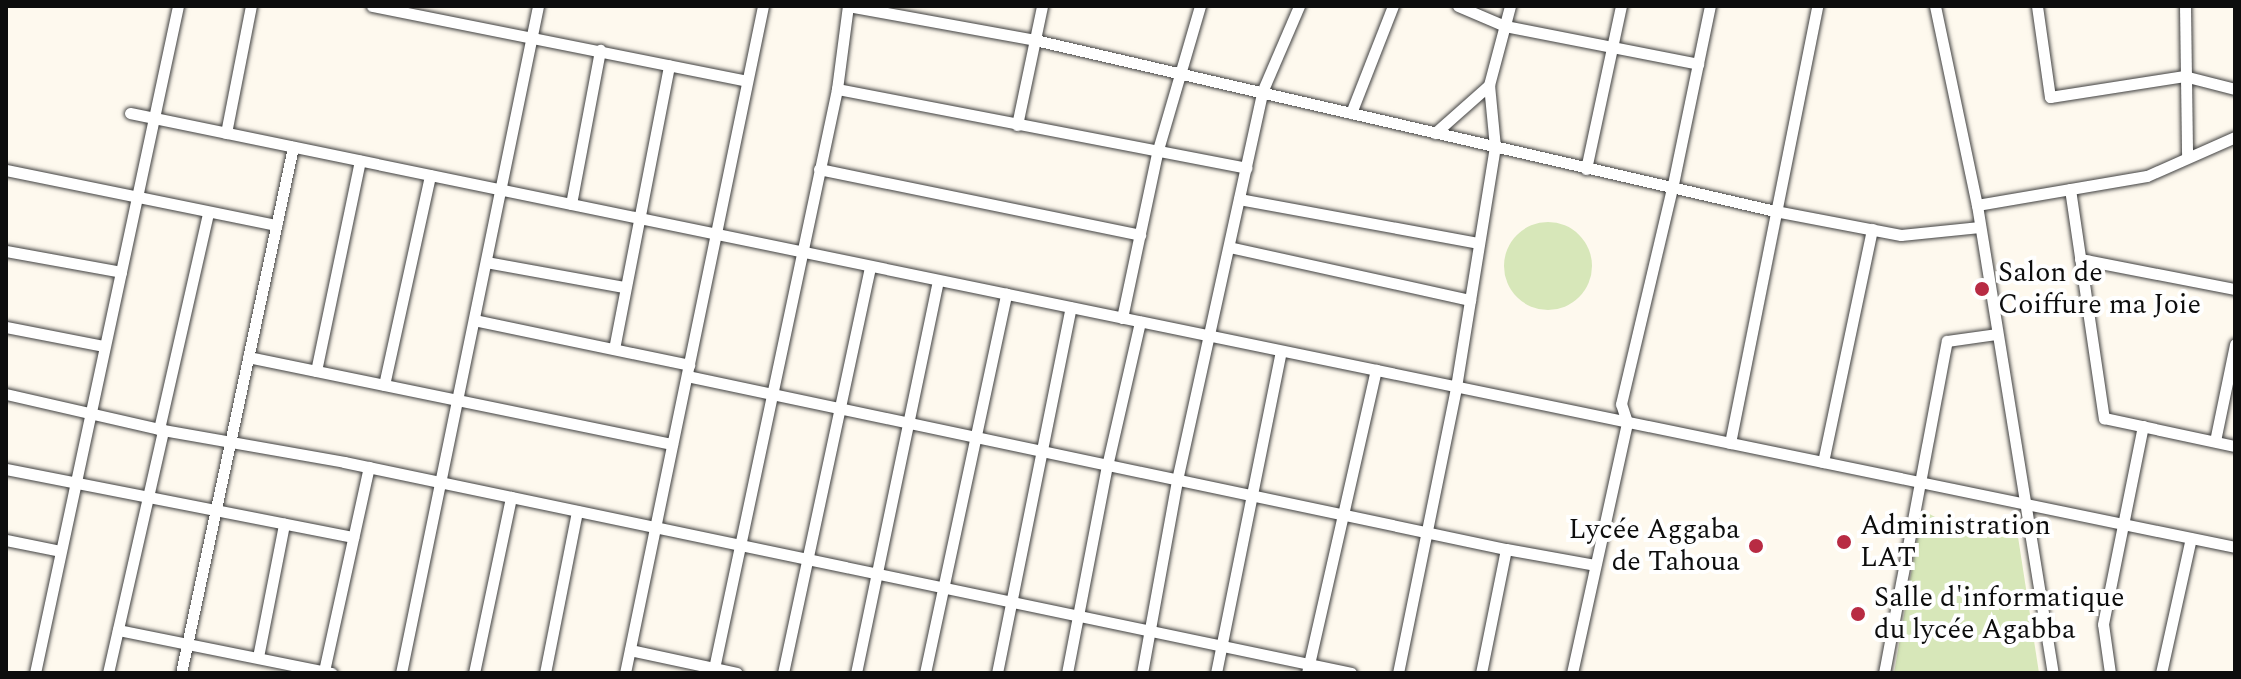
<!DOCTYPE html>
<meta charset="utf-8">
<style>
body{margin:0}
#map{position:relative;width:2241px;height:679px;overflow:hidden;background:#fef9ee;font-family:Spectral,serif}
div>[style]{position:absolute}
.green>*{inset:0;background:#d7e7b9}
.round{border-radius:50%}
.roads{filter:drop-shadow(0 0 2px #404040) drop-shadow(0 0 2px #404040)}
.minor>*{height:11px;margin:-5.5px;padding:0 5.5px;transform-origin:5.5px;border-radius:5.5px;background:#fff}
.dots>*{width:22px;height:22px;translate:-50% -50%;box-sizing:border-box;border:4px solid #fff;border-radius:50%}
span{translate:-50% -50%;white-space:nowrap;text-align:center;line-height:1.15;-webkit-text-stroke:8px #fff;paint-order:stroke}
.poi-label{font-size:28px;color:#0d0d0d}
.left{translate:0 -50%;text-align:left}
.right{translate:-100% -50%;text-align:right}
.frame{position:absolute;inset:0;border:8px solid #0d0d0d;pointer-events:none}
</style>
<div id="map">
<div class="green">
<i class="round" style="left:1504px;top:222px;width:88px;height:88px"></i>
<i style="clip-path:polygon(1922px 510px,1965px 533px,2016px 524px,2039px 673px,1894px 673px)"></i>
</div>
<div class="roads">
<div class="minor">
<i style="left:372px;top:6px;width:382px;rotate:11.3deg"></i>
<i style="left:1458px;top:6px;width:51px;rotate:23.1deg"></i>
<i style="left:1505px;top:26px;width:197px;rotate:11.1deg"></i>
<i style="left:1935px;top:6px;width:203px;rotate:78.1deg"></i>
<i style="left:1977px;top:205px;width:474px;rotate:80.8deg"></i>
<i style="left:2037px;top:6px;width:92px;rotate:81.9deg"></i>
<i style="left:2050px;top:97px;width:136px;rotate:-8.9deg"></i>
<i style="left:2184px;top:76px;width:53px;rotate:14.3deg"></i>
<i style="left:2185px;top:6px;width:151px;rotate:89.2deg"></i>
<i style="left:837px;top:89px;width:417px;rotate:10.9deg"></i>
<i style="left:130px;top:113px;width:2149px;rotate:11.65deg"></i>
<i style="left:1351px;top:113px;width:115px;rotate:-68.6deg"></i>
<i style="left:1017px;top:125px;width:122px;rotate:-78.1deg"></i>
<i style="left:226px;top:133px;width:129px;rotate:-78.9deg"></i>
<i style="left:1435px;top:133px;width:72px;rotate:-41.6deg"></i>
<i style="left:819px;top:169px;width:328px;rotate:11.6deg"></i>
<i style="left:1586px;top:169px;width:167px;rotate:-77.9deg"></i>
<i style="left:6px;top:170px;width:276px;rotate:11.5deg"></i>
<i style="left:2070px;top:189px;width:232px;rotate:81.6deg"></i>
<i style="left:2104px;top:418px;width:134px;rotate:12.1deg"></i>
<i style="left:1239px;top:199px;width:244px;rotate:10.4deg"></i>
<i style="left:571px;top:204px;width:157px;rotate:-79.3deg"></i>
<i style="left:1977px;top:205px;width:172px;rotate:-9.7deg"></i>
<i style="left:2147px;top:176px;width:96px;rotate:-23.9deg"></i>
<i style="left:1229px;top:247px;width:247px;rotate:12.4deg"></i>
<i style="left:6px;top:251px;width:117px;rotate:10.3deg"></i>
<i style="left:2080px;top:259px;width:158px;rotate:11deg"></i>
<i style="left:486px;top:262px;width:140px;rotate:10.3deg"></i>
<i style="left:1122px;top:318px;width:169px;rotate:-78deg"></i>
<i style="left:1157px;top:153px;width:153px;rotate:-73.7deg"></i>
<i style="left:474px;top:320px;width:220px;rotate:11.8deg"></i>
<i style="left:6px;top:327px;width:100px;rotate:11deg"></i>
<i style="left:614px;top:349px;width:289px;rotate:-79deg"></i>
<i style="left:248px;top:357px;width:433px;rotate:11.6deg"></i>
<i style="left:316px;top:371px;width:215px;rotate:-78.2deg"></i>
<i style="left:687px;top:376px;width:837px;rotate:11.93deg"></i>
<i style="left:1506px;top:549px;width:90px;rotate:10.2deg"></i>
<i style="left:384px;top:385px;width:215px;rotate:-77.6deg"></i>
<i style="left:6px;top:394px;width:161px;rotate:12.9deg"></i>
<i style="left:163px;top:430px;width:184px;rotate:10deg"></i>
<i style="left:344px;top:462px;width:1029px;rotate:11.83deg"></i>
<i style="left:159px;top:429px;width:221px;rotate:-77.2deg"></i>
<i style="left:2215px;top:441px;width:99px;rotate:-78.3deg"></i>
<i style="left:1730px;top:443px;width:446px;rotate:-78.7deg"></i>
<i style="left:1823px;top:462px;width:238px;rotate:-78.1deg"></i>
<i style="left:6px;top:469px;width:354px;rotate:11.1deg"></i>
<i style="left:6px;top:540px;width:55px;rotate:11.5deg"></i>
<i style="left:118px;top:630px;width:218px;rotate:11.4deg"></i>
<i style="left:630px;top:650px;width:109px;rotate:12.1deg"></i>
<i style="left:258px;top:657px;width:136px;rotate:-78.9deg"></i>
<i style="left:324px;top:671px;width:209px;rotate:-77.6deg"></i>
<i style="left:35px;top:673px;width:682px;rotate:-77.9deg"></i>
<i style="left:108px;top:673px;width:249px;rotate:-77.2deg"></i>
<i style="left:181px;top:673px;width:538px;rotate:-77.98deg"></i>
<i style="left:401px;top:673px;width:681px;rotate:-78.39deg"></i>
<i style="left:474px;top:673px;width:180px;rotate:-78.1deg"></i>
<i style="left:545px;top:673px;width:165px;rotate:-78.8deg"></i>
<i style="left:625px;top:673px;width:681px;rotate:-78.31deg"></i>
<i style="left:713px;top:673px;width:597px;rotate:-78.01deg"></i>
<i style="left:837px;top:89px;width:84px;rotate:-82.5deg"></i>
<i style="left:848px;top:6px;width:190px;rotate:10.3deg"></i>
<i style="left:1035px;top:40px;width:760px;rotate:13.01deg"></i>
<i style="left:1775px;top:211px;width:128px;rotate:10.8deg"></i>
<i style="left:1901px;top:235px;width:79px;rotate:-5.8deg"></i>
<i style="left:783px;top:673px;width:416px;rotate:-77.9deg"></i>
<i style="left:856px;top:673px;width:401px;rotate:-78.2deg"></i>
<i style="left:925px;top:673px;width:388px;rotate:-77.9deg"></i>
<i style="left:997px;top:673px;width:373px;rotate:-78.6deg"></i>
<i style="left:1067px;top:673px;width:211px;rotate:-79.1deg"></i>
<i style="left:1107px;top:466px;width:148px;rotate:-77.1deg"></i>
<i style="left:1142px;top:673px;width:196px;rotate:-79.7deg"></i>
<i style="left:1177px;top:480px;width:397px;rotate:-77.6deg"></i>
<i style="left:1262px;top:92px;width:94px;rotate:-66.7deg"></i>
<i style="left:1216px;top:673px;width:328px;rotate:-78.6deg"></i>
<i style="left:1307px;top:673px;width:311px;rotate:-77.2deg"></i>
<i style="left:1398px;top:673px;width:292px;rotate:-78.5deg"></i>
<i style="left:1456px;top:387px;width:243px;rotate:-80.8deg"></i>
<i style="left:1495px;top:147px;width:62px;rotate:-95.5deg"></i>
<i style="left:1489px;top:85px;width:82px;rotate:-75.1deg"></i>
<i style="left:1481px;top:673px;width:126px;rotate:-78.6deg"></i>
<i style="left:1572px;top:673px;width:257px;rotate:-77.6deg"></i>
<i style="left:1627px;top:422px;width:19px;rotate:-108deg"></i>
<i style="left:1621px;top:404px;width:221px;rotate:-76.7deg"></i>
<i style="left:1672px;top:189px;width:187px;rotate:-78.3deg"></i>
<i style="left:1884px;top:673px;width:338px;rotate:-79.3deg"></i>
<i style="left:1947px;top:341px;width:49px;rotate:-8.1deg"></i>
<i style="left:2110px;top:673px;width:49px;rotate:-98.1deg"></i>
<i style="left:2103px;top:624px;width:202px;rotate:-78.6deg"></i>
<i style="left:2161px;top:673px;width:138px;rotate:-77.5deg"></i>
</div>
</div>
<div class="dots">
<i style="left:1982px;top:289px;background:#b82b43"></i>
<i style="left:1844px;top:542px;background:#b82b43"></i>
<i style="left:1756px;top:546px;background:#b82b43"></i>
<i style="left:1858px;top:614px;background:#b82b43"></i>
</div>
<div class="poi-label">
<span class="left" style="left:1998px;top:289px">Salon de<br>Coiffure ma Joie</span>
<span class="left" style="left:1860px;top:542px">Administration<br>LAT</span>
<span class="right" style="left:1740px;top:546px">Lycée Aggaba<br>de Tahoua</span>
<span class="left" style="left:1874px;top:614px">Salle d'informatique<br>du lycée Agabba</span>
</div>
<div class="frame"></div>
</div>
